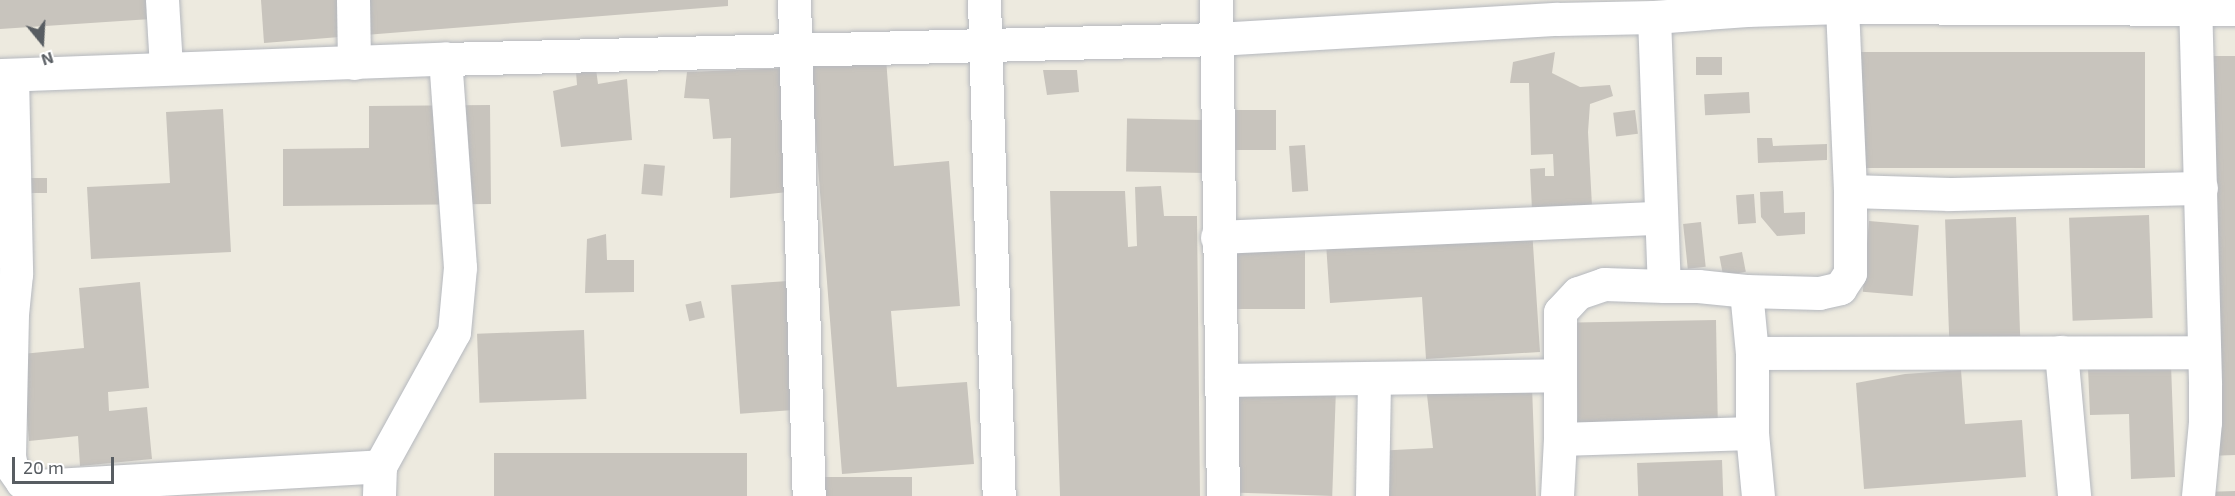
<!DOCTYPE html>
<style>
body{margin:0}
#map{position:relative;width:2235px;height:496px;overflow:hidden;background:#edeadf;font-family:"Exo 2",sans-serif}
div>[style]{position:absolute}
.building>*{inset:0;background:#c8c4bd;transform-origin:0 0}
.roads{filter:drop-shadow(0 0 2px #b5b8be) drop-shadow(0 0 2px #b5b8be)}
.street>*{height:33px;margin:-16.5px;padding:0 16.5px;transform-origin:16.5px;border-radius:16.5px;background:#fff}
span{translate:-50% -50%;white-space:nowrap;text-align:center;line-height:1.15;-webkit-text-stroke:5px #fff;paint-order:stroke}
.north{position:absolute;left:12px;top:12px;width:60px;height:60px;-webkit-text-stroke:4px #fff;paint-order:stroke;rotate:162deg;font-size:16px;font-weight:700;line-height:24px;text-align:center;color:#585d62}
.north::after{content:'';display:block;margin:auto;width:21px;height:27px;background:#585d62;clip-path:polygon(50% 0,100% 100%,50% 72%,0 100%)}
.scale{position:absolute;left:12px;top:457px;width:102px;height:27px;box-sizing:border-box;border:3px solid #585d62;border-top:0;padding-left:8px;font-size:18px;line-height:21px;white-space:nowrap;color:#585d62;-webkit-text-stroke:4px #fff;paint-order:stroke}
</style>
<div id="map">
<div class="building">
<i style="clip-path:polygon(0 0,150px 0,151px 19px,0 29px)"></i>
<i style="clip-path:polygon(261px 0,728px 0,728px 6px,264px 43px)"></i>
<i style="clip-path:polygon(1555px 52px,1552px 73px,1580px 87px,1610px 85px,1613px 96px,1590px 104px,1588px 132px,1592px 206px,1532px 210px,1530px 169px,1545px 168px,1545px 176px,1554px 176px,1553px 154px,1531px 155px,1529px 83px,1510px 83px,1513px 62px)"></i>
<i style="left:1859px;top:52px;width:286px;height:116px"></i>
<i style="clip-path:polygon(2203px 56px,2235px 56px,2235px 455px,2208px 456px)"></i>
<i style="left:1722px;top:57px;width:18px;height:26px;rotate:90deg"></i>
<i style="clip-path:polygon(886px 58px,894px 166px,949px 161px,960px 306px,891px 311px,897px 387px,967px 382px,974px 464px,842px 474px,810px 64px)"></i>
<i style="clip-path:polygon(789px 68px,788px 192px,730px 198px,731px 138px,713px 139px,709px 99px,684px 98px,687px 72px)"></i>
<i style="clip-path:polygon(596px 69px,598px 84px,627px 79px,632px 140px,561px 147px,553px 91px,577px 85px,576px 72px)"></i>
<i style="clip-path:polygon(1043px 70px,1077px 70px,1079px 92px,1047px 95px)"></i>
<i style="left:1749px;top:92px;width:21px;height:45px;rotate:87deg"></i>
<i style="clip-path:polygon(490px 105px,491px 204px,283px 206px,283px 149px,369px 148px,369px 106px)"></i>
<i style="clip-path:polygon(223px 109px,231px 252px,91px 259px,87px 187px,170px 183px,166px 112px)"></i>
<i style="left:1233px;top:110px;width:43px;height:40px"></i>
<i style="left:1635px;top:110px;width:24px;height:22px;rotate:83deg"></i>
<i style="left:1207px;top:120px;width:53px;height:80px;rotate:91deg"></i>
<i style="clip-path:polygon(1757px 138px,1772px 138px,1773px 146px,1827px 144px,1827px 160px,1758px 163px)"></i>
<i style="left:1305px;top:145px;width:46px;height:16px;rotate:86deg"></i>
<i style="left:644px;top:164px;width:21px;height:30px;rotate:5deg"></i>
<i style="left:26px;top:178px;width:21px;height:15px"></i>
<i style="clip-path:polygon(1161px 186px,1164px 216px,1197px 216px,1200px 496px,1060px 496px,1050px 191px,1125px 191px,1128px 247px,1137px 246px,1135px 187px)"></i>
<i style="clip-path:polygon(1783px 191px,1784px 213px,1805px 212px,1805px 234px,1777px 236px,1761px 217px,1760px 192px)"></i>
<i style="left:1754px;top:194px;width:29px;height:18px;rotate:86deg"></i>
<i style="left:2149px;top:215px;width:103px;height:80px;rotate:88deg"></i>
<i style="left:2016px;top:217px;width:119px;height:71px;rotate:88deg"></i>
<i style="left:1869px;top:221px;width:50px;height:71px;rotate:5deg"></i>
<i style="left:1701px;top:222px;width:45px;height:18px;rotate:84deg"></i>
<i style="clip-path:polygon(1532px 229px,1540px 352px,1426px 359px,1422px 297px,1330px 303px,1326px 243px)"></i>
<i style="clip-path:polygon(606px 234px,607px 260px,634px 260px,634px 292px,585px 293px,587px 239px)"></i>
<i style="left:1223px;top:244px;width:82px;height:65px"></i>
<i style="left:1742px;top:252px;width:20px;height:23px;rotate:79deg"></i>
<i style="left:788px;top:281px;width:129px;height:57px;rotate:86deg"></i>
<i style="clip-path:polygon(140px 282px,149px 388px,108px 392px,109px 411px,147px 407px,152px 459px,80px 466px,78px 436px,29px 441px,22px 354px,84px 348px,79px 288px)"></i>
<i style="left:701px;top:301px;width:17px;height:16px;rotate:77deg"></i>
<i style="left:1716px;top:320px;width:100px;height:140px;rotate:89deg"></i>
<i style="left:584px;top:330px;width:69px;height:107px;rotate:88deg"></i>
<i style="clip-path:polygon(2171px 364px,2175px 477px,2131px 479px,2129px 414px,2090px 415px,2088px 368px)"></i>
<i style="clip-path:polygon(1961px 370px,1965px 424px,2022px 420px,2026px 477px,1864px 489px,1856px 383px,1905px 374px)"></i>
<i style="clip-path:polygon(1426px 386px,1532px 386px,1536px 496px,1378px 496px,1375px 451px,1433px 448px)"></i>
<i style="left:1336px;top:388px;width:108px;height:109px;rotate:92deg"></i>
<i style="left:494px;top:453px;width:253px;height:43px"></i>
<i style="left:1722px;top:460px;width:36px;height:85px;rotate:88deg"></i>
<i style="left:912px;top:477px;width:19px;height:95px;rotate:90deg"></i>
<i style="clip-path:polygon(2235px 491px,2235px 496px,2204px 496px,2204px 492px)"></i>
</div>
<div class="roads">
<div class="street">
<i style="left:162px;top:0;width:68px;rotate:86.6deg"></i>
<i style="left:353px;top:0;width:63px;rotate:89.1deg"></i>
<i style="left:794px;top:0;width:496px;rotate:88.3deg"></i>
<i style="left:984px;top:0;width:496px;rotate:88.3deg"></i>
<i style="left:1216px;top:0;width:496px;rotate:89.2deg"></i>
<i style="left:2195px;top:0;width:385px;rotate:88.5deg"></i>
<i style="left:2205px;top:385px;width:37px;rotate:90deg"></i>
<i style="left:2205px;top:422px;width:74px;rotate:95.4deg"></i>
<i style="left:1842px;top:7px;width:184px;rotate:87.5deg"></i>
<i style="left:1654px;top:17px;width:269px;rotate:87.9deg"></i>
<i style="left:1664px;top:286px;width:34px"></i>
<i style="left:1698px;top:286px;width:48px;rotate:5.9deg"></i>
<i style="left:1746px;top:291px;width:62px;rotate:84.5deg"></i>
<i style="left:1752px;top:353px;width:80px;rotate:90deg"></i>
<i style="left:1752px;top:433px;width:63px;rotate:84.6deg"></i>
<i style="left:0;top:75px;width:445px;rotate:-2.1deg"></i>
<i style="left:445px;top:59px;width:772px;rotate:-1.48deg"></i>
<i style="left:1217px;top:39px;width:341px;rotate:-3.4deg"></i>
<i style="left:1557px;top:19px;width:97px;rotate:-1.2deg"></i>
<i style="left:1654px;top:17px;width:93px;rotate:-4.3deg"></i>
<i style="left:1747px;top:10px;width:95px;rotate:-1.8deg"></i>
<i style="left:1842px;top:7px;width:393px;rotate:0.3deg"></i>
<i style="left:12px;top:75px;width:199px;rotate:88.8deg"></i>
<i style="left:16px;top:274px;width:40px;rotate:95.7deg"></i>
<i style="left:12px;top:314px;width:142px;rotate:91.2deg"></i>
<i style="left:9px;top:456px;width:10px;rotate:79deg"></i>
<i style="left:11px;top:466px;width:19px;rotate:55deg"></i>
<i style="left:22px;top:482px;width:16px;rotate:15deg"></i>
<i style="left:37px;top:486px;width:344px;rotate:-3.3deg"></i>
<i style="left:380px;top:466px;width:30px;rotate:92deg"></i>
<i style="left:1217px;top:237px;width:443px;rotate:-2.5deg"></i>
<i style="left:1746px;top:291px;width:73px;rotate:1.6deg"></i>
<i style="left:1819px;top:293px;width:22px;rotate:-13deg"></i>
<i style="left:1840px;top:288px;width:18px;rotate:-56deg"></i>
<i style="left:1850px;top:273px;width:82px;rotate:-90deg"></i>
<i style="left:1850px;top:191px;width:99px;rotate:1.7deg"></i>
<i style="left:1949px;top:194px;width:252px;rotate:-1.4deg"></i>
<i style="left:2061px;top:352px;width:145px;rotate:84.8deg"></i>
<i style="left:1752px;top:353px;width:451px;rotate:-0.1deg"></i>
<i style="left:1221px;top:380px;width:339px;rotate:-0.8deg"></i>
<i style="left:1560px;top:439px;width:192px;rotate:-1.8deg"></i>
<i style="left:380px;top:466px;width:153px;rotate:-61.1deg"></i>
<i style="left:454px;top:332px;width:65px;rotate:-84.7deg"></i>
<i style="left:460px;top:267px;width:209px;rotate:-94.1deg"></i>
<i style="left:1372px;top:496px;width:118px;rotate:-89deg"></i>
<i style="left:1557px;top:496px;width:57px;rotate:-87deg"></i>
<i style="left:1560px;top:439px;width:127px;rotate:-90deg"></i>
<i style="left:1560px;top:312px;width:26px;rotate:-47deg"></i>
<i style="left:1578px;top:293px;width:28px;rotate:-19deg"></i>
<i style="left:1604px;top:284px;width:60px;rotate:1.9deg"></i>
</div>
</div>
<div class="north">N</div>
<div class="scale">20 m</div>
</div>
